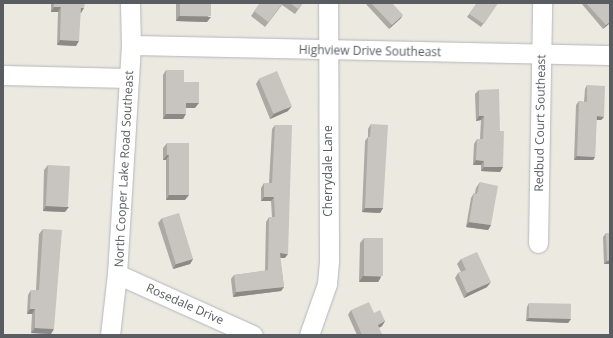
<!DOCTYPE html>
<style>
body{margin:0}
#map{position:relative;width:613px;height:338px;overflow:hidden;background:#ece9e1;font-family:"Open Sans",sans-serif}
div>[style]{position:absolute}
.roads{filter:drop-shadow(0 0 1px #b4b7bb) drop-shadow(0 0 1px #b4b7bb)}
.minor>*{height:19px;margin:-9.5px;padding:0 9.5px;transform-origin:9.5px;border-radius:9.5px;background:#fff}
.wall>*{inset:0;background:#aca9a5}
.shaded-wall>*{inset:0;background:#8c8a86}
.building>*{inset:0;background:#c8c5c0;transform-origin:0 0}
span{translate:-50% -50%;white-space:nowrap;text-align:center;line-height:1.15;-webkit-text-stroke:3px #fff;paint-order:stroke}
.street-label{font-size:12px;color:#595d61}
.frame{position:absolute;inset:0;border:4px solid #595d61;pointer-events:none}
</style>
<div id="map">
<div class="roads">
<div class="minor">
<i style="left:131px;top:45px;width:479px;rotate:1.2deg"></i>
<i style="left:3px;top:75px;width:126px;rotate:1.4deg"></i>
<i style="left:538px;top:243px;width:240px;rotate:-89deg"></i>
<i style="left:117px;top:274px;width:149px;rotate:24.2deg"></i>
<i style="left:110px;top:335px;width:61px;rotate:-83.5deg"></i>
<i style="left:117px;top:274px;width:229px;rotate:-86.5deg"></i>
<i style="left:131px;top:45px;width:42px;rotate:-91.4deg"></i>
<i style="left:309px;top:335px;width:54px;rotate:-70.6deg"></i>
<i style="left:327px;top:284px;width:25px;rotate:-85deg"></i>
<i style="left:329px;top:259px;width:256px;rotate:-90.2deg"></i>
</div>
</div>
<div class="wall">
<i style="clip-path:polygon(51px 3px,85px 3px,80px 13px,76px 46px,57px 45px,58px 12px,51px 12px)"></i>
<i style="clip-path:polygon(176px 3px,211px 3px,207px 22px,176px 21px)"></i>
<i style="clip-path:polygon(260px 3px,303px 3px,295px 14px,282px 5px,265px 27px,251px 16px)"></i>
<i style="clip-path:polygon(365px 3px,392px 3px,401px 18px,389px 29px)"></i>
<i style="clip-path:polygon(477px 3px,498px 3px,481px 27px,467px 17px)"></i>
<i style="clip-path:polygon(581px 3px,610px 3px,610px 23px,603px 29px)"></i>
<i style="clip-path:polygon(166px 70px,184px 82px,195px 108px,186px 108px,183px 119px,163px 119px,163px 75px)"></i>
<i style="clip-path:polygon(259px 79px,288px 111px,270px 119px,256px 84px)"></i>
<i style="clip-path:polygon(587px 85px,604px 117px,601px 120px,596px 120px,595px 157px,593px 160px,574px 160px,576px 105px,579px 101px,584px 102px,585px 89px)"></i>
<i style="clip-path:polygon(479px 90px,500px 131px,503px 167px,500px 172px,481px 171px,481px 165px,473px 165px,474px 144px,477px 139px,480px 139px,481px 120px,476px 121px,475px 94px)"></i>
<i style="clip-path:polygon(371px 124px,383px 208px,380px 213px,362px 212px,365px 141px,368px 137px,368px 129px)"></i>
<i style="clip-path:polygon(275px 125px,285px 258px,280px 258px,284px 287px,281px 291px,233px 297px,231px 279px,234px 275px,265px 271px,266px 222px,269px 217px,272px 217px,271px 201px,261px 201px,261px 188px,264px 183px,269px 183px,272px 129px)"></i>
<i style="clip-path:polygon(167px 143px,185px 200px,166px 200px,166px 160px,163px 160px,163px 148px)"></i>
<i style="clip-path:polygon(48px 165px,65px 212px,43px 211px,44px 170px)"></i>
<i style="clip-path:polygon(480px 182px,491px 225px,488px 230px,466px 227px,471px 198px,474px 193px,475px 193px,476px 188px)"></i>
<i style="clip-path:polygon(162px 218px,193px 259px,190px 264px,173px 269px,158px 223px)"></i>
<i style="clip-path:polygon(43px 229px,51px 334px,31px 333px,32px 314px,27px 314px,28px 295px,31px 290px,36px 290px,39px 234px)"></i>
<i style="clip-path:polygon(606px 233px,610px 264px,604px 264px,603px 237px)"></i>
<i style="clip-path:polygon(364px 238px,381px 277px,378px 282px,359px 282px,360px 243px)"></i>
<i style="clip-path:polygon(461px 259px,487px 287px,464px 298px,455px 278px,458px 273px,461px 272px,457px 264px)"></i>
<i style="clip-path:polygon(529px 303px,571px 319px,568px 323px,526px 321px,527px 307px)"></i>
<i style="clip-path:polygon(351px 310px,374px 313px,385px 321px,382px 326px,379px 328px,382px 335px,357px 335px,348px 315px)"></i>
</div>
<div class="shaded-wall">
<i style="clip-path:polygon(54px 7px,61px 7px,58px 12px,51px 12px)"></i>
<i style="clip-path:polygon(81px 8px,84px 8px,81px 13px,77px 13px)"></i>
<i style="clip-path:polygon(403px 15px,401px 18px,389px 29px,392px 25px)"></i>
<i style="clip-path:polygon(179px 16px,211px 17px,207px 22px,176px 21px)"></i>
<i style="clip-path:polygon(610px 22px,610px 23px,603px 29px,606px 25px)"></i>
<i style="clip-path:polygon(60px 40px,79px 41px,76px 46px,57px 45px)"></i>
<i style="clip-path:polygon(186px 103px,199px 103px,195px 108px,183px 108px)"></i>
<i style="clip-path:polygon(292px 106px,288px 111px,270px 119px,274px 114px)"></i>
<i style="clip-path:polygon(166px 114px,186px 114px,183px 119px,163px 119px)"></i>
<i style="clip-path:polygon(479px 116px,484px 116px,481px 120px,476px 121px)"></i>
<i style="clip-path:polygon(597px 116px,604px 117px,601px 120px,594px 120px)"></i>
<i style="clip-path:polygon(167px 155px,169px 155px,166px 160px,163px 160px)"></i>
<i style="clip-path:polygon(577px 156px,595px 157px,593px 160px,574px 160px)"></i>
<i style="clip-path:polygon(476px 160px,484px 161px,481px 165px,473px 165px)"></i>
<i style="clip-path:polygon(484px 167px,503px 167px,500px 172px,481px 171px)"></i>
<i style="clip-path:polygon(169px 195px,189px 195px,185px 200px,166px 200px)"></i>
<i style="clip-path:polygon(264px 197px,274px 197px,271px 201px,261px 201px)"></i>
<i style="clip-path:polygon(46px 206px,69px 207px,65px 212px,43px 211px)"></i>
<i style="clip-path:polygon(365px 208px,383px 208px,380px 213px,362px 212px)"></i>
<i style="clip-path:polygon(469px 222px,491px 225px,488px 230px,466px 227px)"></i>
<i style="clip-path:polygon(280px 253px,288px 254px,285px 258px,277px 258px)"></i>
<i style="clip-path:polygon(193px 259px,190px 264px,173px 269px,176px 264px)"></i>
<i style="clip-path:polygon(610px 260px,610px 264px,604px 264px,607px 261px)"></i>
<i style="clip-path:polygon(363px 276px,381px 277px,378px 282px,359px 282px)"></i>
<i style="clip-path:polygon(491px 282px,487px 287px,464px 298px,467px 293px)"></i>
<i style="clip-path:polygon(284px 287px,281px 291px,233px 297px,236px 292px)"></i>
<i style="clip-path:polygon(30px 309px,35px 309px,32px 314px,27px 314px)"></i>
<i style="clip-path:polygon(529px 318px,571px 319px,568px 323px,526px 321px)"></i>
<i style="clip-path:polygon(385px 321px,382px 326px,374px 330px,378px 325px)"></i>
<i style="clip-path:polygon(35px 328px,54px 329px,51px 334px,31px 333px)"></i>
</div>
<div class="building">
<i style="clip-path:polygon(54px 3px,85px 3px,84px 8px,81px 8px,79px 41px,60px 40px,61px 7px,54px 7px)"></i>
<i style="left:180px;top:3px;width:31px;height:13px"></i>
<i style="clip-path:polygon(260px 3px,283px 3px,268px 22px,254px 11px)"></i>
<i style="clip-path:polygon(290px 3px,303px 3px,298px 9px)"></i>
<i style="clip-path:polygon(371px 3px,392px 3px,403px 15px,392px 25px)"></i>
<i style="clip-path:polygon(477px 3px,498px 3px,484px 24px,469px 14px)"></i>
<i style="clip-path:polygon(586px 3px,610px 3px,610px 22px,606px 25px)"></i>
<i style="clip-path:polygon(166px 70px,184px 70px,184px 82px,199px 82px,199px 103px,186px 103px,186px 114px,166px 114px)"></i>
<i style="left:277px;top:71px;width:38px;height:20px;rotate:67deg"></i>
<i style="clip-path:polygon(587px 85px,605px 86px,604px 117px,597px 116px,595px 157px,577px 156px,579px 101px,587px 102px)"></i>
<i style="clip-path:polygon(499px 89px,500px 131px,504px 131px,503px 167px,484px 167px,484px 161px,476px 160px,477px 139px,483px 139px,484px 116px,479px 116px,479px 90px)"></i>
<i style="clip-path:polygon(371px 124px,388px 125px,383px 208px,365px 208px,368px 137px,370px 137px)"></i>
<i style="clip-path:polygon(275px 125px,292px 125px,288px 254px,280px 253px,284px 287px,236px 292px,234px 275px,268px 270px,269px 217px,275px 217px,274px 197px,264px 197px,264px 183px,272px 183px)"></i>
<i style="clip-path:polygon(167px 143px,189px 143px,189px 195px,169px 195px,169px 155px,167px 155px)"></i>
<i style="left:48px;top:165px;width:22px;height:41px;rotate:3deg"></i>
<i style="clip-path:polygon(480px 182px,498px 186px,491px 225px,469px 222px,474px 193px,477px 194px)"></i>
<i style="left:179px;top:213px;width:48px;height:18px;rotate:73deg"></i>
<i style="clip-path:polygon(43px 229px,62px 230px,54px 329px,35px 328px,35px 309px,30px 309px,31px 290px,39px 290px)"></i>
<i style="clip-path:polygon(606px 233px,610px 233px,610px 260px,607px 261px)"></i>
<i style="left:364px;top:238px;width:19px;height:38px"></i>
<i style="clip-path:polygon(477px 252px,491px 282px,467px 293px,458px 273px,466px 270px,461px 259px)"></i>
<i style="clip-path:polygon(369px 302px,374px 313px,380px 310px,385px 321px,378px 325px,382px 335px,362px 335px,351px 310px)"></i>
<i style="left:529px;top:303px;width:42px;height:15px;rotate:1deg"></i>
</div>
<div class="street-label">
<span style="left:370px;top:51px;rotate:1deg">Highview Drive Southeast</span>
<span style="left:540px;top:123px;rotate:-89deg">Redbud Court Southeast</span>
<span style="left:124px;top:169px;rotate:-87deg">North Cooper Lake Road Southeast</span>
<span style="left:328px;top:171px;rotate:-90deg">Cherrydale Lane</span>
<span style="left:185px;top:304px;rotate:24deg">Rosedale Drive</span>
</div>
<div class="frame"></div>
</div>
